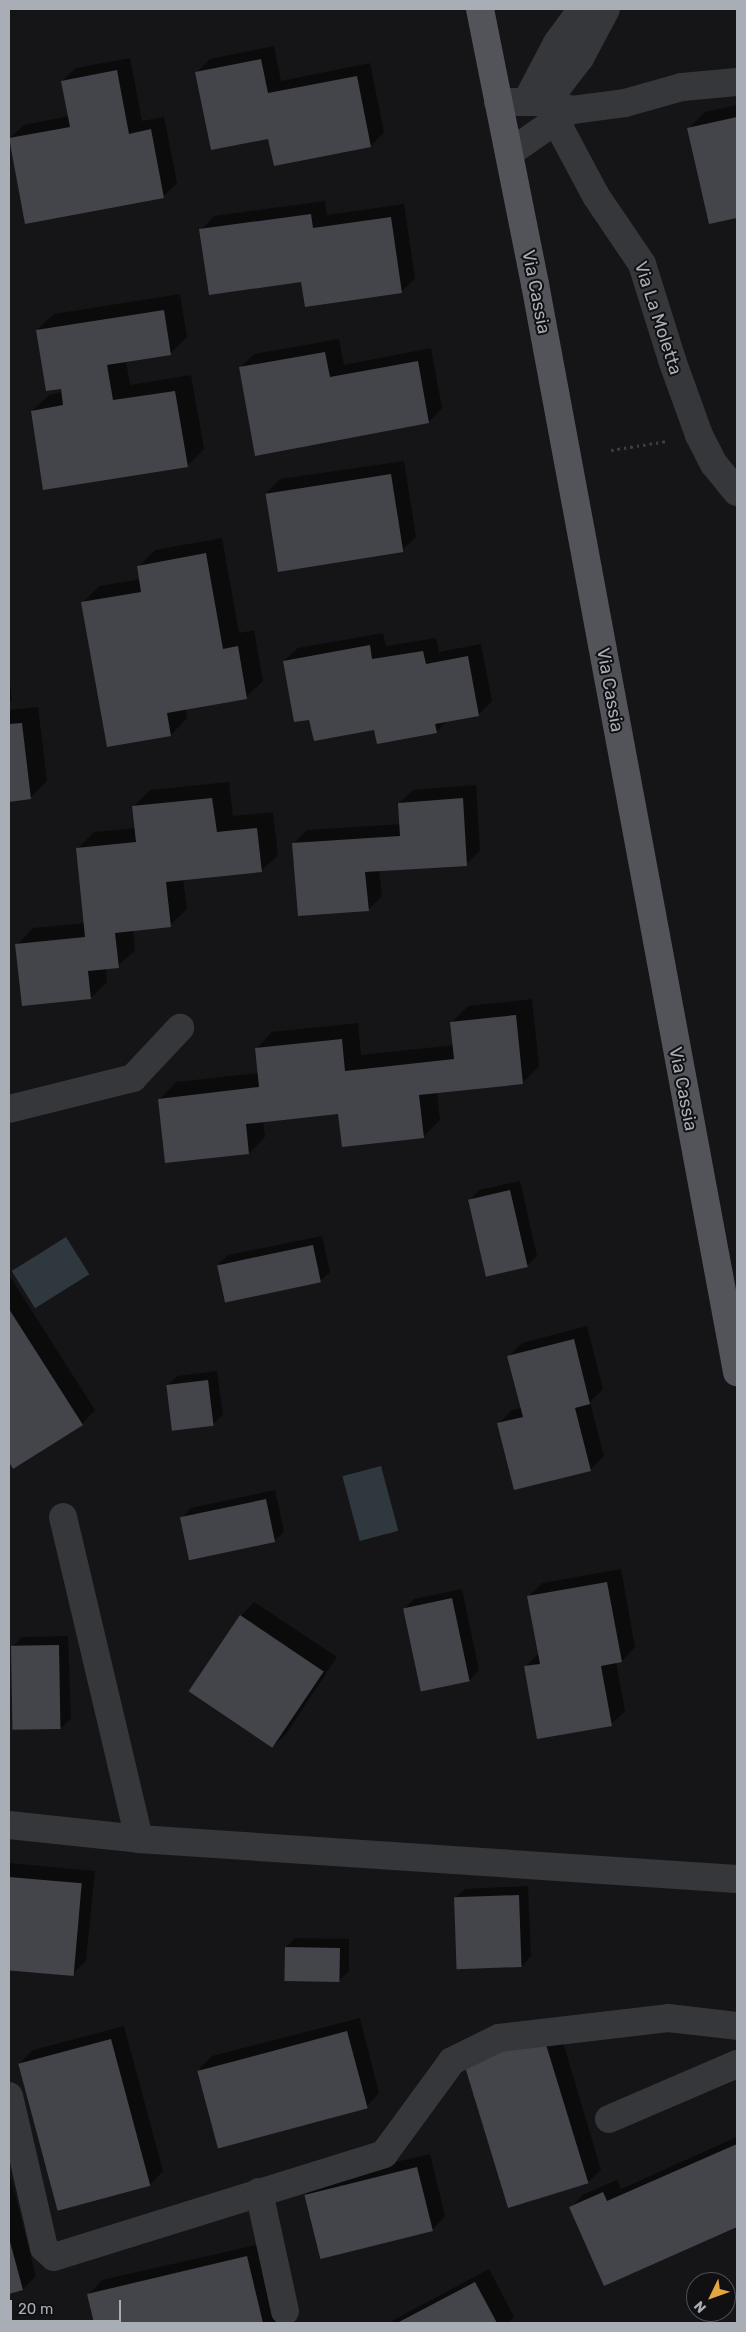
<!DOCTYPE html>
<style>
body{margin:0}
#map{position:relative;width:746px;height:2332px;overflow:hidden;background:#151517;font-family:Rubik,sans-serif}
div>[style]{position:absolute}
.water>*{inset:0;background:#2f383e;transform-origin:0 0}
.shadow>*{inset:0;background:#0007}
.building>*{inset:0;background:#44454a;transform-origin:0 0}
.path>*{height:3px;margin-top:-1.5px;transform-origin:0;background:repeating-linear-gradient(90deg,#3c3e42 0 2.5px,transparent 0 6.5px)}
.street>*{height:28px;margin:-14px;padding:0 14px;transform-origin:14px;border-radius:14px;background:#36373b}
.primary>*{height:28px;margin:-14px;padding:0 14px;transform-origin:14px;border-radius:14px;background:#53545a}
span{translate:-50% -50%;white-space:nowrap;text-align:center;line-height:1.15;-webkit-text-stroke:4px #101012;paint-order:stroke}
.street-label{font-size:18px;color:#a8adb6}
.frame{position:absolute;inset:0;border:10px solid #a8adb6;pointer-events:none}
.north{position:absolute;left:686px;top:2272px;width:50px;height:50px;box-sizing:border-box;background:#101012;border:1px solid #4d4f54;border-radius:50%;rotate:228deg;font-size:14px;font-weight:700;line-height:20px;text-align:center;color:#a8adb6}
.north::after{content:'';display:block;margin:auto;width:18px;height:22px;background:#e3a741;clip-path:polygon(50% 0,100% 100%,50% 72%,0 100%)}
.scale{position:absolute;left:10px;top:2300px;width:111px;height:22px;box-sizing:border-box;border:2px solid #a8adb6;border-top:0;padding-left:6px;font-size:15px;line-height:18px;white-space:nowrap;color:#a8adb6;-webkit-text-stroke:4px #101012;paint-order:stroke}
</style>
<div id="map">
<div class="water">
<i style="left:66px;top:1237px;width:44px;height:64px;rotate:58deg"></i>
<i style="left:381px;top:1466px;width:67px;height:40px;rotate:75deg"></i>
</div>
<div class="shadow">
<i style="clip-path:polygon(274px 46px,281px 81px,370px 63px,384px 132px,371px 146px,269px 138px,197px 72px,210px 59px)"></i>
<i style="clip-path:polygon(130px 58px,142px 121px,164px 117px,177px 183px,163px 197px,10px 138px,24px 125px,69px 116px,62px 81px,76px 68px)"></i>
<i style="clip-path:polygon(737px 105px,737px 216px,710px 222px,688px 129px,705px 112px)"></i>
<i style="clip-path:polygon(325px 201px,327px 215px,404px 204px,415px 278px,401px 292px,303px 280px,201px 230px,214px 216px)"></i>
<i style="clip-path:polygon(180px 294px,187px 337px,170px 354px,126px 361px,130px 385px,191px 375px,204px 449px,187px 466px,32px 411px,49px 395px,62px 392px,37px 330px,54px 314px)"></i>
<i style="clip-path:polygon(339px 339px,344px 365px,431px 348px,442px 408px,429px 422px,256px 454px,240px 368px,254px 354px)"></i>
<i style="clip-path:polygon(404px 461px,416px 537px,402px 550px,266px 493px,280px 479px)"></i>
<i style="clip-path:polygon(222px 538px,239px 633px,254px 630px,263px 681px,246px 697px,185px 708px,187px 718px,171px 735px,82px 603px,99px 586px,141px 579px,139px 566px,155px 550px)"></i>
<i style="clip-path:polygon(383px 633px,386px 646px,436px 638px,439px 652px,481px 644px,492px 701px,479px 714px,448px 720px,436px 732px,375px 729px,310px 718px,284px 661px,298px 648px)"></i>
<i style="clip-path:polygon(9px 674px,12px 700px,9px 703px)"></i>
<i style="clip-path:polygon(38px 707px,47px 781px,30px 798px,9px 800px,9px 710px)"></i>
<i style="clip-path:polygon(229px 782px,233px 816px,273px 812px,278px 855px,261px 871px,183px 879px,187px 909px,170px 925px,133px 930px,135px 950px,118px 966px,106px 968px,107px 982px,91px 998px,17px 945px,33px 928px,85px 923px,77px 849px,94px 832px,136px 828px,133px 807px,150px 790px)"></i>
<i style="clip-path:polygon(476px 785px,480px 851px,466px 864px,379px 870px,382px 896px,368px 910px,294px 843px,307px 830px,401px 824px,399px 803px,413px 790px)"></i>
<i style="clip-path:polygon(532px 999px,539px 1066px,523px 1082px,437px 1092px,440px 1120px,423px 1137px,339px 1112px,263px 1121px,265px 1137px,249px 1153px,160px 1099px,176px 1082px,259px 1073px,256px 1049px,272px 1032px,358px 1023px,361px 1055px,454px 1045px,451px 1023px,468px 1006px)"></i>
<i style="clip-path:polygon(520px 1181px,537px 1256px,527px 1266px,470px 1200px,479px 1190px)"></i>
<i style="clip-path:polygon(322px 1236px,330px 1272px,320px 1281px,218px 1264px,228px 1255px)"></i>
<i style="clip-path:polygon(9px 1275px,95px 1410px,82px 1424px,14px 1468px,9px 1460px)"></i>
<i style="clip-path:polygon(587px 1326px,603px 1389px,590px 1402px,604px 1456px,590px 1470px,498px 1424px,512px 1410px,522px 1408px,509px 1356px,522px 1343px)"></i>
<i style="clip-path:polygon(217px 1371px,223px 1415px,213px 1424px,167px 1385px,177px 1376px)"></i>
<i style="clip-path:polygon(275px 1490px,284px 1532px,274px 1541px,182px 1518px,191px 1508px)"></i>
<i style="clip-path:polygon(621px 1569px,635px 1647px,622px 1661px,616px 1662px,625px 1711px,611px 1724px,525px 1667px,539px 1653px,528px 1597px,542px 1583px)"></i>
<i style="clip-path:polygon(462px 1589px,479px 1670px,470px 1680px,423px 1690px,405px 1609px,414px 1599px)"></i>
<i style="clip-path:polygon(254px 1602px,337px 1657px,286px 1734px,272px 1747px,241px 1616px)"></i>
<i style="clip-path:polygon(68px 1636px,71px 1719px,61px 1728px,12px 1647px,22px 1637px)"></i>
<i style="clip-path:polygon(9px 1863px,95px 1871px,86px 1961px,72px 1974px,9px 1968px)"></i>
<i style="clip-path:polygon(528px 1886px,531px 1956px,522px 1966px,455px 1898px,465px 1889px)"></i>
<i style="clip-path:polygon(295px 1938px,349px 1939px,349px 1971px,339px 1981px,286px 1947px)"></i>
<i style="clip-path:polygon(360px 2018px,379px 2093px,366px 2107px,199px 2069px,212px 2056px)"></i>
<i style="clip-path:polygon(558px 2025px,601px 2170px,587px 2183px,465px 2062px)"></i>
<i style="clip-path:polygon(124px 2026px,163px 2171px,150px 2185px,19px 2064px,33px 2050px)"></i>
<i style="clip-path:polygon(737px 2137px,737px 2226px,605px 2284px,571px 2207px,584px 2194px,617px 2180px,621px 2189px)"></i>
<i style="clip-path:polygon(430px 2154px,445px 2216px,432px 2230px,306px 2194px,319px 2180px)"></i>
<i style="clip-path:polygon(9px 2171px,36px 2276px,23px 2289px,9px 2293px)"></i>
<i style="clip-path:polygon(260px 2244px,279px 2323px,96px 2323px,89px 2294px,102px 2280px)"></i>
<i style="clip-path:polygon(489px 2269px,514px 2317px,508px 2323px,388px 2323px)"></i>
</div>
<div class="building">
<i style="clip-path:polygon(261px 59px,268px 93px,357px 76px,371px 147px,274px 166px,268px 139px,211px 150px,195px 72px)"></i>
<i style="clip-path:polygon(117px 70px,129px 134px,151px 129px,164px 198px,25px 224px,9px 138px,70px 127px,61px 81px)"></i>
<i style="clip-path:polygon(737px 117px,737px 218px,709px 224px,687px 128px)"></i>
<i style="clip-path:polygon(311px 214px,313px 228px,391px 217px,402px 293px,305px 307px,301px 282px,209px 295px,199px 229px)"></i>
<i style="clip-path:polygon(164px 310px,171px 355px,107px 365px,113px 400px,175px 391px,188px 467px,43px 490px,31px 411px,63px 405px,61px 389px,46px 391px,36px 330px)"></i>
<i style="clip-path:polygon(325px 352px,330px 377px,418px 361px,429px 423px,255px 456px,239px 367px)"></i>
<i style="left:391px;top:474px;width:79px;height:127px;rotate:81deg"></i>
<i style="clip-path:polygon(206px 553px,223px 649px,238px 646px,247px 699px,167px 713px,171px 736px,107px 747px,81px 602px,141px 592px,137px 566px)"></i>
<i style="clip-path:polygon(370px 645px,372px 659px,423px 651px,426px 664px,468px 656px,479px 716px,435px 724px,437px 733px,377px 744px,374px 730px,314px 741px,309px 720px,294px 722px,283px 661px)"></i>
<i style="clip-path:polygon(22px 723px,31px 799px,9px 802px,9px 724px)"></i>
<i style="clip-path:polygon(212px 798px,217px 832px,257px 828px,262px 872px,166px 882px,171px 927px,115px 933px,119px 968px,88px 971px,91px 999px,22px 1006px,15px 944px,85px 937px,76px 848px,136px 842px,132px 806px)"></i>
<i style="clip-path:polygon(463px 798px,467px 866px,365px 872px,369px 911px,298px 916px,292px 843px,400px 836px,398px 803px)"></i>
<i style="clip-path:polygon(516px 1015px,523px 1084px,419px 1095px,424px 1138px,342px 1147px,338px 1114px,246px 1124px,249px 1154px,165px 1163px,158px 1099px,259px 1087px,255px 1048px,342px 1039px,345px 1071px,454px 1059px,450px 1022px)"></i>
<i style="left:510px;top:1190px;width:79px;height:43px;rotate:77deg"></i>
<i style="left:313px;top:1245px;width:38px;height:98px;rotate:78deg"></i>
<i style="clip-path:polygon(9px 1309px,83px 1425px,13px 1469px,9px 1462px)"></i>
<i style="clip-path:polygon(574px 1339px,590px 1404px,575px 1408px,591px 1471px,514px 1490px,497px 1423px,523px 1417px,507px 1356px)"></i>
<i style="left:208px;top:1380px;width:46px;height:42px;rotate:83deg"></i>
<i style="left:266px;top:1499px;width:44px;height:88px;rotate:78deg"></i>
<i style="clip-path:polygon(607px 1582px,622px 1662px,601px 1666px,612px 1726px,537px 1739px,524px 1666px,540px 1664px,527px 1596px)"></i>
<i style="left:452px;top:1598px;width:85px;height:50px;rotate:78deg"></i>
<i style="left:240px;top:1615px;width:101px;height:92px;rotate:34deg"></i>
<i style="left:59px;top:1645px;width:84px;height:48px;rotate:89deg"></i>
<i style="left:9px;top:1877px;width:73px;height:93px;rotate:5deg"></i>
<i style="left:519px;top:1895px;width:72px;height:65px;rotate:88deg"></i>
<i style="left:285px;top:1947px;width:55px;height:34px;rotate:1deg"></i>
<i style="left:347px;top:2031px;width:80px;height:155px;rotate:75deg"></i>
<i style="left:544px;top:2038px;width:152px;height:84px;rotate:73deg"></i>
<i style="left:111px;top:2039px;width:152px;height:96px;rotate:75deg"></i>
<i style="clip-path:polygon(737px 2144px,737px 2227px,604px 2286px,569px 2207px,603px 2192px,607px 2201px)"></i>
<i style="left:417px;top:2167px;width:66px;height:116px;rotate:76deg"></i>
<i style="clip-path:polygon(9px 2238px,23px 2290px,9px 2294px)"></i>
<i style="clip-path:polygon(247px 2256px,263px 2323px,94px 2323px,87px 2294px)"></i>
<i style="clip-path:polygon(475px 2282px,497px 2323px,397px 2323px)"></i>
</div>
<div class="path">
<i style="left:611px;top:450px;width:57px;rotate:-9.1deg"></i>
</div>
<div class="street">
<i style="left:498px;top:102px;width:48px"></i>
<i style="left:546px;top:102px;width:27px;rotate:17deg"></i>
<i style="left:572px;top:110px;width:53px;rotate:-7.5deg"></i>
<i style="left:625px;top:103px;width:59px;rotate:-15.7deg"></i>
<i style="left:682px;top:87px;width:55px;rotate:-5.2deg"></i>
<i style="left:526px;top:102px;width:67px;rotate:-62.3deg"></i>
<i style="left:557px;top:43px;width:42px;rotate:-53.7deg"></i>
<i style="left:546px;top:102px;width:56px;rotate:-52.3deg"></i>
<i style="left:580px;top:58px;width:55px;rotate:-62deg"></i>
<i style="left:556px;top:121px;width:85px;rotate:61.9deg"></i>
<i style="left:596px;top:196px;width:82px;rotate:55.9deg"></i>
<i style="left:642px;top:264px;width:101px;rotate:72.6deg"></i>
<i style="left:672px;top:360px;width:80px;rotate:70.2deg"></i>
<i style="left:699px;top:435px;width:33px;rotate:63deg"></i>
<i style="left:714px;top:464px;width:36px;rotate:51deg"></i>
<i style="left:509px;top:153px;width:75px;rotate:-34.7deg"></i>
<i style="left:9px;top:1109px;width:128px;rotate:-14deg"></i>
<i style="left:133px;top:1078px;width:69px;rotate:-46.8deg"></i>
<i style="left:63px;top:1517px;width:331px;rotate:76.7deg"></i>
<i style="left:9px;top:1825px;width:131px;rotate:6.1deg"></i>
<i style="left:139px;top:1839px;width:599px;rotate:3.83deg"></i>
<i style="left:9px;top:2096px;width:156px;rotate:77deg"></i>
<i style="left:44px;top:2248px;width:13px;rotate:42deg"></i>
<i style="left:54px;top:2257px;width:346px;rotate:-17.3deg"></i>
<i style="left:384px;top:2154px;width:115px;rotate:-53.8deg"></i>
<i style="left:452px;top:2061px;width:52px;rotate:-26.1deg"></i>
<i style="left:499px;top:2038px;width:170px;rotate:-6.7deg"></i>
<i style="left:668px;top:2018px;width:69px;rotate:6.6deg"></i>
<i style="left:609px;top:2119px;width:139px;rotate:-23.3deg"></i>
<i style="left:259px;top:2192px;width:122px;rotate:77.7deg"></i>
</div>
<div class="primary">
<i style="left:480px;top:9px;width:280px;rotate:78.7deg"></i>
<i style="left:535px;top:284px;width:1107px;rotate:79.48deg"></i>
</div>
<div class="street-label">
<span style="left:536px;top:292px;rotate:79deg">Via Cassia</span>
<span style="left:658px;top:318px;rotate:72deg">Via La Moletta</span>
<span style="left:610px;top:690px;rotate:80deg">Via Cassia</span>
<span style="left:683px;top:1089px;rotate:79deg">Via Cassia</span>
</div>
<div class="frame"></div>
<div class="north">N</div>
<div class="scale">20 m</div>
</div>
